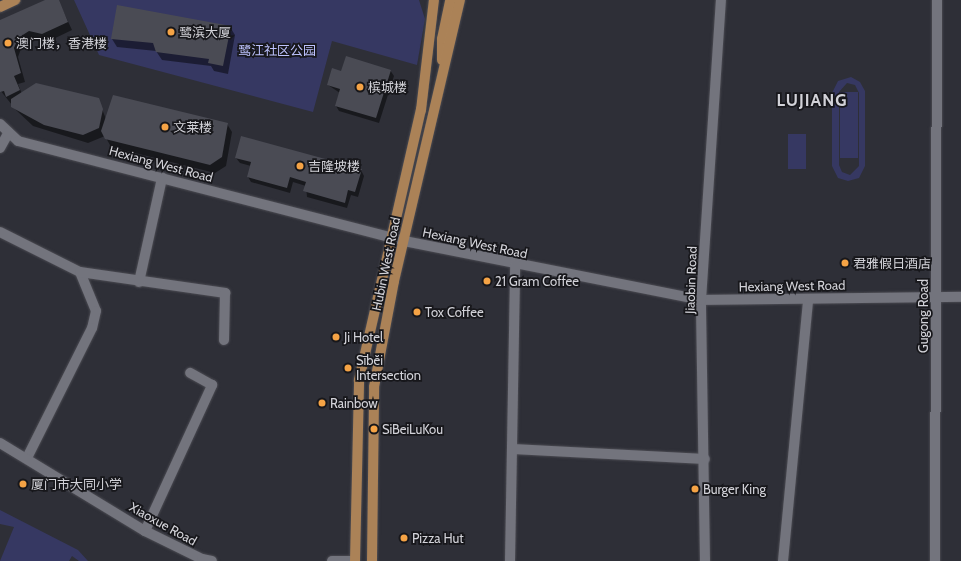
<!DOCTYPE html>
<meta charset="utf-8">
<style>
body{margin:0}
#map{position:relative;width:961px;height:561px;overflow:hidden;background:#2e2f37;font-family:Cabin,"Noto Sans SC",sans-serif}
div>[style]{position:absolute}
.green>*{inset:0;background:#363862;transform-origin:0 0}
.shadow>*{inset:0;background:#0007}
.building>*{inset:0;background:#4a4b54}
.roads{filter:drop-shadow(0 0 1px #4b4b52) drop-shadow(0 0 1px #4b4b52)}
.minor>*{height:10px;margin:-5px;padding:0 5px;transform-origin:5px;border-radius:5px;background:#73747d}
.major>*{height:10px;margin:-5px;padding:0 5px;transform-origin:5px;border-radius:5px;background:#ab8257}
.dots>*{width:11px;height:11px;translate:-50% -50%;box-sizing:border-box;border:2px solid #17171b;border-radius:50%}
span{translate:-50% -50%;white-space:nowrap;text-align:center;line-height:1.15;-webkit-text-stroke:3.5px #17171b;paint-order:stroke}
.poi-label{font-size:13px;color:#d2d2d8}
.left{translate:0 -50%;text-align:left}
.park-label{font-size:13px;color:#bdc2fe}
.street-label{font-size:13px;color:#d2d2d8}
.district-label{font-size:17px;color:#d2d2d8;font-weight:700;letter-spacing:1px}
</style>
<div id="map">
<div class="green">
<i style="clip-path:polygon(74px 0,419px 0,425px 19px,417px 65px,332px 41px,313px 112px,99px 55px)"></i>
<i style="clip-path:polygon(evenodd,851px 77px,860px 82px,865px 91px,865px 166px,859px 178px,848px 181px,838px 178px,832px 166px,832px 93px,838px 81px,851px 77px,847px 83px,855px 85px,859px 93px,859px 166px,850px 175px,842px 172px,839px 165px,839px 92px,847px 83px)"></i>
<i style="left:840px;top:92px;width:18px;height:66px"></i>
<i style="left:788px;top:134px;width:18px;height:35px"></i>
<i style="clip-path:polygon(0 510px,78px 550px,88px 561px,79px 561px,72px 556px,69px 561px,0 561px,14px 527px,0 524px)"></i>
</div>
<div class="shadow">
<i style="clip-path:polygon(47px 0,58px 0,72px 30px,47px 42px,34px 39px,22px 46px,18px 57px,25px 82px,18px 84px,22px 94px,98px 99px,106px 119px,227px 124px,232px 132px,226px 166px,215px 173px,111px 147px,105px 136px,88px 143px,33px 126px,16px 110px,0 90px,0 21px)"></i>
<i style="clip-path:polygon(118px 6px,230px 27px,235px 35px,228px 74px,214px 71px,211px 66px,162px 60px,156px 51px,117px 47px,112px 39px)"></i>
<i style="clip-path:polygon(390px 70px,394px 76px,379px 123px,339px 111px,336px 106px,340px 93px,328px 85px,342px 72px)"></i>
<i style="clip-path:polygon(236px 158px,361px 170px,364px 176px,358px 197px,351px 195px,347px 208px,307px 197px,306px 186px,293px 182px,290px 193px,251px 182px,248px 177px,251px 166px,240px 163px)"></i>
</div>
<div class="building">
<i style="clip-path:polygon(45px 0,59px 0,68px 22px,42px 34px,29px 31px,18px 38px,14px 48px,21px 73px,14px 76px,20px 90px,6px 97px,4px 91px,0 92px,0 20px)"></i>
<i style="clip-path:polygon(117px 5px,231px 26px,223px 66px,208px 63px,209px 59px,156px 52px,153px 43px,111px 39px)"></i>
<i style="clip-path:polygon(346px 56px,391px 70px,376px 118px,335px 106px,340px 89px,327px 85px,332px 68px,341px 71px)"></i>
<i style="clip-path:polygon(36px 83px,99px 98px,103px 109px,99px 128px,83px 135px,44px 125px,11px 107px,11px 99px)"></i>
<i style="clip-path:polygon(113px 95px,228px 123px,222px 157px,210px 165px,105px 139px,101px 131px)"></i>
<i style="clip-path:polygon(241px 136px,362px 169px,355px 192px,348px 190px,345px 203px,303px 191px,306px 182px,290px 177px,287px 188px,247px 177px,251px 162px,235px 158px)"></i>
</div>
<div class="roads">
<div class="minor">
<i style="left:0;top:124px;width:25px;rotate:43deg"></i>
<i style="left:18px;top:141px;width:399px;rotate:14.5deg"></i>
<i style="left:404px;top:241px;width:303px;rotate:11.2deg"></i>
<i style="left:701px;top:300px;width:260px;rotate:-0.7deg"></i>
<i style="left:0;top:148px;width:18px;rotate:-61deg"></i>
<i style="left:0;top:232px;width:89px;rotate:26.6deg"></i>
<i style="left:80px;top:272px;width:42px;rotate:67.7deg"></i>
<i style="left:96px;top:311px;width:17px;rotate:103deg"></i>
<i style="left:92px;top:328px;width:145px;rotate:116.6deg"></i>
<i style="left:80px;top:272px;width:147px;rotate:8.2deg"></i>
<i style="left:225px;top:293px;width:47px;rotate:91.2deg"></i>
<i style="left:139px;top:282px;width:107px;rotate:-77.5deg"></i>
<i style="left:0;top:443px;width:170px;rotate:31.3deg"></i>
<i style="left:145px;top:531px;width:64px;rotate:26.2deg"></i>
<i style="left:202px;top:559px;width:10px;rotate:11deg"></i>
<i style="left:513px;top:449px;width:192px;rotate:3deg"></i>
<i style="left:145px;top:531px;width:161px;rotate:-65.3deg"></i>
<i style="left:212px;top:385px;width:25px;rotate:-151deg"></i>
<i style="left:332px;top:561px;width:23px"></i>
<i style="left:510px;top:561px;width:296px;rotate:-89deg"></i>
<i style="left:705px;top:561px;width:261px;rotate:-90.9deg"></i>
<i style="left:701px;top:300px;width:301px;rotate:-86.2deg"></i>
<i style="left:783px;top:561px;width:263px;rotate:-84.5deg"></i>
<i style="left:935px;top:561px;width:561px;rotate:-89.8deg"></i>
</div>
<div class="major">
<i style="left:0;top:7px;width:17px;rotate:-25deg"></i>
<i style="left:442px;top:60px;width:21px;rotate:-90deg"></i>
<i style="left:442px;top:39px;width:40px;rotate:-78deg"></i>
<i style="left:355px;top:561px;width:181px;rotate:-88.7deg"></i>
<i style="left:359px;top:380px;width:277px;rotate:-77.1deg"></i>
<i style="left:421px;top:110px;width:111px;rotate:-83.3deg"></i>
<i style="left:372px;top:561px;width:174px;rotate:-89.3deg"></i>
<i style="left:374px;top:387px;width:108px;rotate:-79.3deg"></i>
<i style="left:394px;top:281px;width:289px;rotate:-76.8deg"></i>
</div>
</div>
<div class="dots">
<i style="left:171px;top:32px;background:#f5a345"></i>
<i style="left:8px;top:43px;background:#f5a345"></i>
<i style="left:360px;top:87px;background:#f5a345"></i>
<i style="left:165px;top:127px;background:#f5a345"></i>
<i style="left:300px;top:166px;background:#f5a345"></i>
<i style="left:845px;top:263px;background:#f5a345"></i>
<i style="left:487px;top:281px;background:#f5a345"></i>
<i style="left:417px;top:312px;background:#f5a345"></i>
<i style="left:336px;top:337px;background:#f5a345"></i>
<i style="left:348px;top:368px;background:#f5a345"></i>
<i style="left:322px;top:403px;background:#f5a345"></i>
<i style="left:374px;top:429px;background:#f5a345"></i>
<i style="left:23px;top:484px;background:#f5a345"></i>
<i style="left:695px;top:489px;background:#f5a345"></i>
<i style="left:404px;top:538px;background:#f5a345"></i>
</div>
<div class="poi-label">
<span class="left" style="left:179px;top:32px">鹭滨大厦</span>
<span class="left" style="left:16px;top:43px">澳门楼，香港楼</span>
<span class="left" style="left:368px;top:87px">槟城楼</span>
<span class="left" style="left:173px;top:127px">文莱楼</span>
<span class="left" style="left:308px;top:166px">吉隆坡楼</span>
<span class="left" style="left:853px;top:263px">君雅假日酒店</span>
<span class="left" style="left:495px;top:281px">21 Gram Coffee</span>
<span class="left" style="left:425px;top:312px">Tox Coffee</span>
<span class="left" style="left:344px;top:337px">Ji Hotel</span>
<span class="left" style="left:356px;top:368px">Sībĕi<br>Intersection</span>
<span class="left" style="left:330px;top:403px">Rainbow</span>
<span class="left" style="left:382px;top:429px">SiBeiLuKou</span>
<span class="left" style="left:31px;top:484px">厦门市大同小学</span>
<span class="left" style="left:703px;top:489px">Burger King</span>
<span class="left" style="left:412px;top:538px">Pizza Hut</span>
</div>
<div class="park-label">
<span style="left:277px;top:50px">鹭江社区公园</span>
</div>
<div class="street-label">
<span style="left:161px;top:164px;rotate:15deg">Hexiang West Road</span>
<span style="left:475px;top:243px;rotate:12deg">Hexiang West Road</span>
<span style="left:386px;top:264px;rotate:-78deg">Hubin West Road</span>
<span style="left:691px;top:280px;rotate:-88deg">Jiaobin Road</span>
<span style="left:792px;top:286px;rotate:-1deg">Hexiang West Road</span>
<span style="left:923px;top:316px;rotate:-90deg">Gugong Road</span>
<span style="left:163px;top:524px;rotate:29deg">Xiaoxue Road</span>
</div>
<div class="district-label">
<span style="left:812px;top:101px">LUJIANG</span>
</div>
</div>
